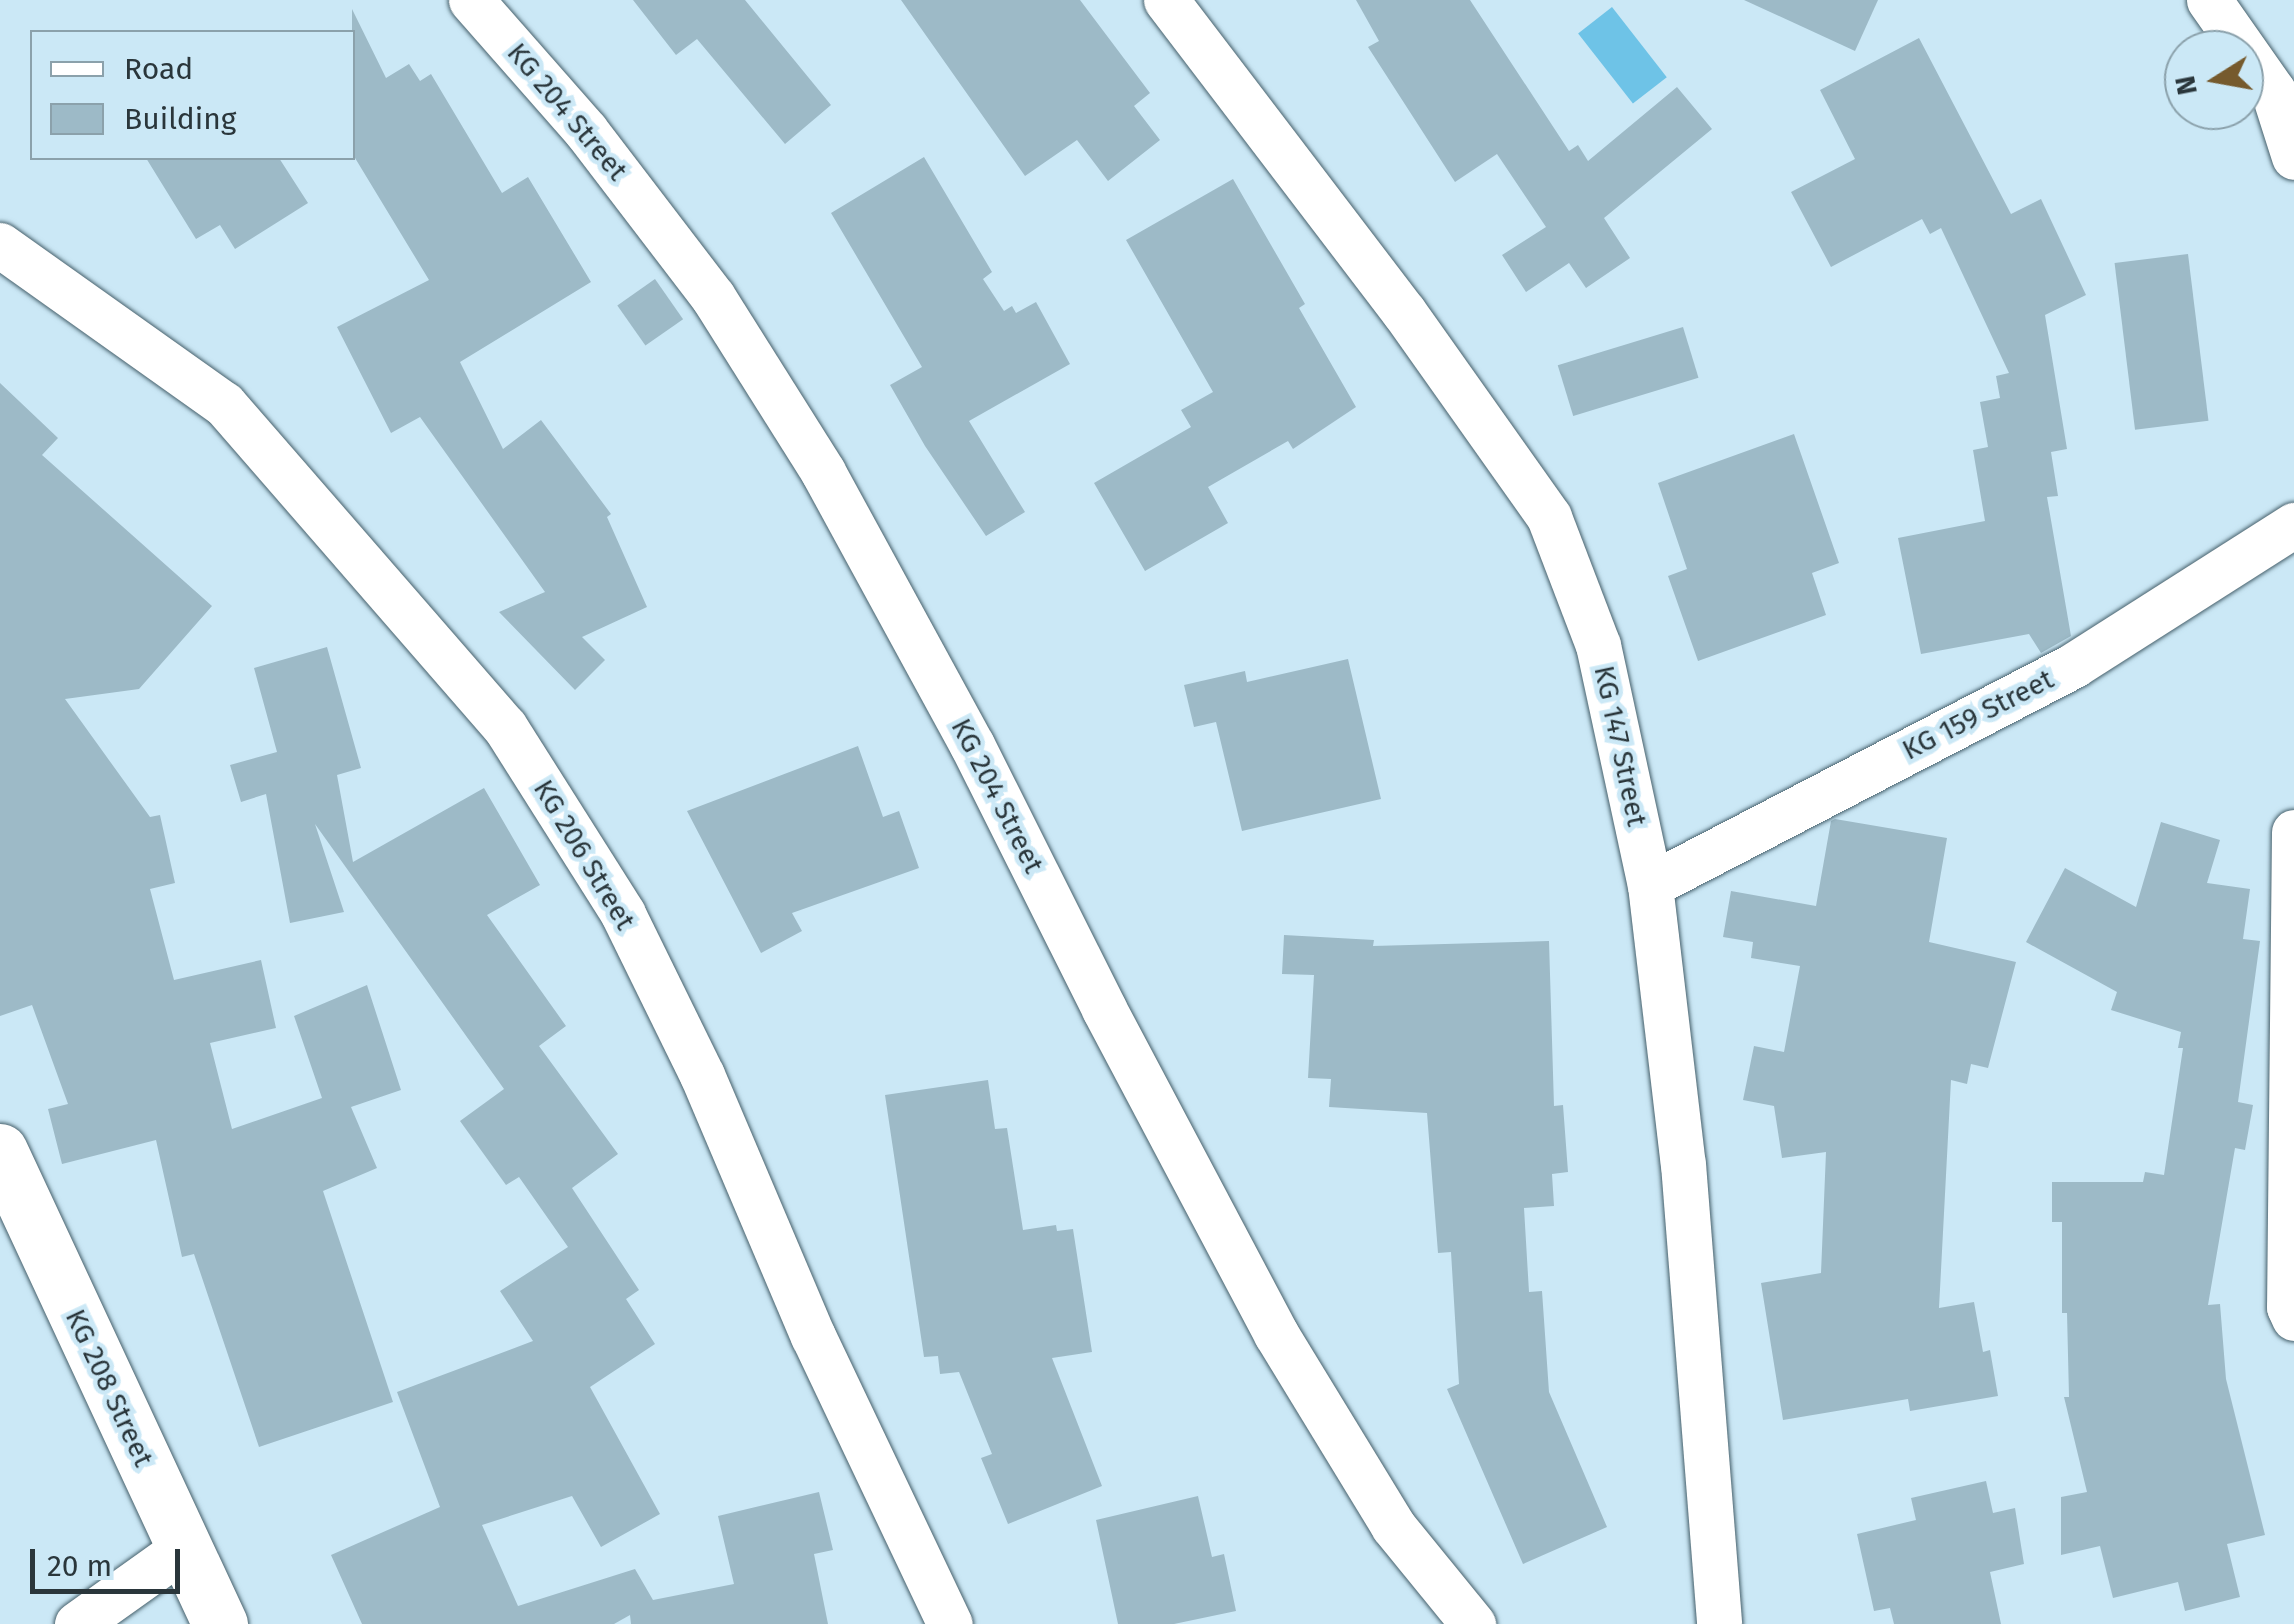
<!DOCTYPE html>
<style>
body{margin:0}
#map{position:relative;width:2294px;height:1624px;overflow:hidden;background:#cbe8f6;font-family:"Fira Sans",sans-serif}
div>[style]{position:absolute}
.water>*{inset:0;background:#6ec3e7;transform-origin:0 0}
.building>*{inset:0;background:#9dbac7;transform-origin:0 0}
.roads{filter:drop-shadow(0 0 2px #46606b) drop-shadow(0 0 2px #46606b)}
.street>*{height:45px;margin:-22.5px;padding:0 22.5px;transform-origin:22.5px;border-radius:22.5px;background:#fff}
.secondary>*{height:55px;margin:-27.5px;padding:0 27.5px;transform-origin:27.5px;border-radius:27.5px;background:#fff}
span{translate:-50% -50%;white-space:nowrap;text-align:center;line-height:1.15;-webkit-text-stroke:9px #cbe8f6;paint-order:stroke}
.street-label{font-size:28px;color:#2a363b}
.legend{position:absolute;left:30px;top:30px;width:325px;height:130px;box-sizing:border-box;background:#cbe8f6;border:2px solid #8ba1ab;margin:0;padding:12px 18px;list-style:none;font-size:30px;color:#2a363b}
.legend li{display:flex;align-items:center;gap:20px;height:50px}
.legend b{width:50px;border:2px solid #8ba1ab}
.north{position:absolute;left:2164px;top:30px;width:100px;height:100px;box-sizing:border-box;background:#cbe8f6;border:2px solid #8ba1ab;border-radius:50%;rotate:259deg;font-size:28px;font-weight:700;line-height:40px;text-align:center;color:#2a363b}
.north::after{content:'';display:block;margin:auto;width:35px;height:45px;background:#765a2d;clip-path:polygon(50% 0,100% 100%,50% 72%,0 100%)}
.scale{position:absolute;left:30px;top:1549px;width:150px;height:45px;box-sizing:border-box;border:5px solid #2a363b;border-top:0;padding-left:12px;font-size:30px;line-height:35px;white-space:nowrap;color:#2a363b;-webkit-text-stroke:8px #cbe8f6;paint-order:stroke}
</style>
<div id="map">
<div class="water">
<i style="left:1612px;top:7px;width:89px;height:43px;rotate:52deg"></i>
</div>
<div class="building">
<i style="clip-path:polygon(633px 0,745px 0,831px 105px,785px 144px,697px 39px,676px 55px)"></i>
<i style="clip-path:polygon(901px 0,1080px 0,1150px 93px,1134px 106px,1160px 140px,1108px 181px,1077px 140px,1025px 176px)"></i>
<i style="clip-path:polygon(1356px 0,1470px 0,1569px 151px,1578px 145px,1588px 161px,1677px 87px,1712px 129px,1604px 218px,1630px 258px,1586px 288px,1569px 263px,1526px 292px,1502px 255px,1546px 227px,1497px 154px,1455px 182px,1368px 47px,1379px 41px)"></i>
<i style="clip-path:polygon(1744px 0,1878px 0,1855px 51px)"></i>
<i style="clip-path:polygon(352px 9px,386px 78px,409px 64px,420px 81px,431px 74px,502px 193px,528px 177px,591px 282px,460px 362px,503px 449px,541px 420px,611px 514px,607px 517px,647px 607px,582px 637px,605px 660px,575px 690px,499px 612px,545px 592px,420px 417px,391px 433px,337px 327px,429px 280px,352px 153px)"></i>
<i style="clip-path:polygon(1919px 38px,2011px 214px,2041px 199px,2086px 295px,2045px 315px,2067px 449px,2051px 452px,2058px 496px,2047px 497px,2071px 636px,2041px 653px,2029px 634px,1921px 654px,1898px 538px,1985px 521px,1973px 450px,1988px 447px,1980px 402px,2000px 398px,1996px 376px,2009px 373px,1941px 228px,1930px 234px,1922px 219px,1831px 267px,1791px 192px,1855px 159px,1820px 90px)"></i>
<i style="clip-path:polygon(924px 157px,992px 272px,983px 279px,1004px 311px,1012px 306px,1016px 313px,1036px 302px,1070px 364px,969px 421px,1025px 512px,986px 536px,925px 446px,890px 385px,922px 367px,831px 213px)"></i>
<i style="clip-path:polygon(146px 158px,279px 158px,308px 203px,235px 249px,220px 225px,196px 239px)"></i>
<i style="clip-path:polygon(1233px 179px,1305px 304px,1299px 308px,1356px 407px,1293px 449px,1288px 441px,1208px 487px,1228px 523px,1145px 571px,1094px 483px,1191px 427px,1181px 410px,1213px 392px,1126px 240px)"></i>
<i style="left:2188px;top:254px;width:168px;height:74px;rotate:83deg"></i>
<i style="left:655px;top:279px;width:49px;height:46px;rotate:55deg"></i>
<i style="left:1683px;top:327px;width:53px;height:131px;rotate:73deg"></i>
<i style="clip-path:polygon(0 383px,58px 438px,42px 455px,212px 606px,139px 689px,65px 699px,150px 817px,160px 815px,175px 883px,150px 889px,174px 980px,261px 960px,276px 1028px,210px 1043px,232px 1129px,322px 1098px,294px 1016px,367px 985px,401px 1090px,351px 1107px,377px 1168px,323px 1191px,393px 1402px,259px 1447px,194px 1254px,182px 1257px,156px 1140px,62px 1164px,48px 1109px,68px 1104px,32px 1005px,0 1016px)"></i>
<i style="clip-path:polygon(1794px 434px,1839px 563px,1812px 573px,1826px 615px,1698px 661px,1668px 576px,1687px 569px,1658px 483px)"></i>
<i style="clip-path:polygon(327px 647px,361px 768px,337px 775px,353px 862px,484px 788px,540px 885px,487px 915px,566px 1026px,539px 1046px,618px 1154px,572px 1188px,639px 1290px,626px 1299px,655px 1344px,590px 1387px,660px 1514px,601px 1547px,572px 1496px,482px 1525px,518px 1606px,635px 1569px,653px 1600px,734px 1584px,718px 1516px,819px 1492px,833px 1550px,814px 1554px,828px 1624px,631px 1624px,630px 1615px,614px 1624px,362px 1624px,331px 1555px,440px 1507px,397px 1392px,533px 1341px,500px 1291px,568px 1247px,519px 1177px,506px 1185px,460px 1121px,504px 1089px,315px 824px,344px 912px,290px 923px,266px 794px,241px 802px,230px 765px,277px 752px,254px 668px)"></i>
<i style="clip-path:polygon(1348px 659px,1381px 799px,1242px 831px,1216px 722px,1194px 727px,1184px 685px,1245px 671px,1247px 682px)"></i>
<i style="clip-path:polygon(858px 746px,883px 817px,899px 811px,919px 868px,792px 913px,802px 931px,761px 953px,687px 811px)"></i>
<i style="clip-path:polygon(1835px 819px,1947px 838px,1929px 942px,2016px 962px,1988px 1068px,1971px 1064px,1967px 1084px,1951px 1080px,1939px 1308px,1974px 1302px,1983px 1352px,1990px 1350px,1998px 1396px,1910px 1411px,1908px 1399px,1783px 1420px,1761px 1283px,1821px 1273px,1826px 1152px,1782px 1158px,1774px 1106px,1743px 1100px,1754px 1046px,1784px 1052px,1800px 966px,1751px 958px,1753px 942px,1723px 937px,1731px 891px,1816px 906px,1831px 821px)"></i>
<i style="clip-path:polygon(2161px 822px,2220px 840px,2207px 883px,2250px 889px,2243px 939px,2260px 941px,2238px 1102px,2253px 1105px,2245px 1150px,2235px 1148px,2208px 1305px,2220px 1304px,2226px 1379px,2265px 1535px,2227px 1544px,2240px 1597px,2185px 1611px,2178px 1582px,2113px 1598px,2100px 1546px,2061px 1555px,2061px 1497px,2087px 1492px,2064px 1397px,2069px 1397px,2067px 1313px,2062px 1313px,2062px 1222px,2052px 1222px,2052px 1182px,2143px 1182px,2145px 1172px,2164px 1175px,2183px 1048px,2178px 1048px,2181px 1032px,2111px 1010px,2117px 992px,2026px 942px,2065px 868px,2136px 907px)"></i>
<i style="clip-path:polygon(1284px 935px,1374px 940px,1373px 946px,1549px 941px,1554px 1106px,1563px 1105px,1568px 1172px,1552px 1174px,1554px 1206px,1524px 1208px,1529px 1292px,1542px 1291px,1549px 1392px,1607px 1527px,1523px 1564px,1447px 1389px,1459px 1384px,1451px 1252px,1438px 1253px,1427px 1113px,1329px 1107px,1331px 1079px,1308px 1078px,1314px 975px,1282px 974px)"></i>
<i style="clip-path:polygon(988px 1080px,995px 1129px,1007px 1128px,1023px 1230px,1056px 1225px,1057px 1231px,1073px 1229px,1092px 1352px,1052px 1358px,1102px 1486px,1008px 1524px,981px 1458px,992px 1454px,959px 1372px,940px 1374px,938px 1356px,924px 1357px,885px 1095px)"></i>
<i style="clip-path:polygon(1986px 1481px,1993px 1513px,2015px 1508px,2024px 1564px,1990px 1572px,2001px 1624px,1894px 1624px,1890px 1608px,1874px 1611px,1857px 1534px,1916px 1520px,1911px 1498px)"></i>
<i style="clip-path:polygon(1198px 1496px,1212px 1557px,1224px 1554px,1236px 1611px,1174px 1624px,1118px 1624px,1096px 1520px)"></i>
</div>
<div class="roads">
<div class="street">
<i style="left:471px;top:0;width:174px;rotate:48.7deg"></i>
<i style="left:586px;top:131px;width:209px;rotate:52.6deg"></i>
<i style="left:713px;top:297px;width:207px;rotate:57.8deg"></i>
<i style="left:823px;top:472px;width:311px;rotate:61.4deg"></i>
<i style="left:972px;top:745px;width:295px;rotate:63.4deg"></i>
<i style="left:1104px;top:1009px;width:368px;rotate:62.1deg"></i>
<i style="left:1276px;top:1334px;width:225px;rotate:58.6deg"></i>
<i style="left:1393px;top:1526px;width:127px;rotate:50.8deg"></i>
<i style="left:1166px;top:0;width:392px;rotate:52.7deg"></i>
<i style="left:1404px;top:312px;width:251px;rotate:54.7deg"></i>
<i style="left:1549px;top:517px;width:137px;rotate:69.1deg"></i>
<i style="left:1598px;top:645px;width:246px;rotate:77.8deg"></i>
<i style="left:1650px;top:885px;width:281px;rotate:83.3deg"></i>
<i style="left:1683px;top:1164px;width:461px;rotate:85.5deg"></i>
<i style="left:2209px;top:0;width:111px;rotate:54.9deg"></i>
<i style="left:2273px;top:91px;width:69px;rotate:72.3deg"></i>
<i style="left:0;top:245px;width:275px;rotate:35.4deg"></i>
<i style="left:224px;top:404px;width:428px;rotate:49deg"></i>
<i style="left:505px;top:727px;width:221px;rotate:57.7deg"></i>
<i style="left:623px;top:914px;width:179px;rotate:63.9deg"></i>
<i style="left:702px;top:1075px;width:284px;rotate:67deg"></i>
<i style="left:813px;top:1336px;width:319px;rotate:64.6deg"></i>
<i style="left:2294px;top:832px;width:475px;rotate:90.6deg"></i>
<i style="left:2289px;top:1307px;width:12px;rotate:66deg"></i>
<i style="left:1650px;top:885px;width:478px;rotate:-27.4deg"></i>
<i style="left:2074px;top:665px;width:261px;rotate:-32.5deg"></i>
<i style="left:77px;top:1624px;width:129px;rotate:-35.5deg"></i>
</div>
<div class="secondary">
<i style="left:0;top:1151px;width:522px;rotate:65.06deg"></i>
</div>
</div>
<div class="street-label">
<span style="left:567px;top:112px;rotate:50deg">KG 204 Street</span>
<span style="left:1978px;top:715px;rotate:-27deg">KG 159 Street</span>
<span style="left:1620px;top:746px;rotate:78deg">KG 147 Street</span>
<span style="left:997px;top:796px;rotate:63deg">KG 204 Street</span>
<span style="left:584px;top:855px;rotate:59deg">KG 206 Street</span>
<span style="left:109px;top:1388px;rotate:65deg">KG 208 Street</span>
</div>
<ul class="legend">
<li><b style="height:12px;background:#fff"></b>Road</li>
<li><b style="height:28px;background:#9dbac7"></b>Building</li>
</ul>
<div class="north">N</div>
<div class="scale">20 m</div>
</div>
